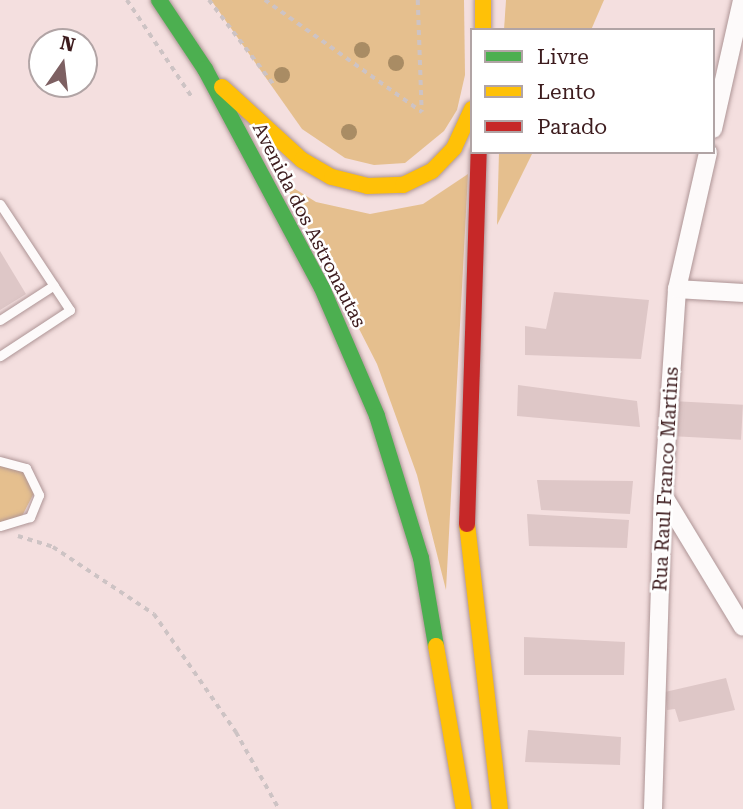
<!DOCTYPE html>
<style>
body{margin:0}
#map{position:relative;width:743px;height:809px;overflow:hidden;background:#f4dfdf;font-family:"Roboto Serif",serif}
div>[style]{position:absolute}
.green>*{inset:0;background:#e5bf8e}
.building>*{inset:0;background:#dec7c7;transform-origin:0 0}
.path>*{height:3.5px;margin-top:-1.75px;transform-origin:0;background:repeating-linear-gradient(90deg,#cdc3c4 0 5px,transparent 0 10px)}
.roads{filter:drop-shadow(0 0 2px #ae9596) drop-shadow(0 0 2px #ae9596)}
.lane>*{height:9px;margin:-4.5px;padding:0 4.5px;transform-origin:4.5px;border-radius:4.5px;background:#fdfafa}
.street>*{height:18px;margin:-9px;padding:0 9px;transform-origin:9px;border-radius:9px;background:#fdfafa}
.fast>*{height:16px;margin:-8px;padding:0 8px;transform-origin:8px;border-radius:8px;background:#4caf50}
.slow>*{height:16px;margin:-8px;padding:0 8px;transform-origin:8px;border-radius:8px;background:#ffc107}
.jam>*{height:16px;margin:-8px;padding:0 8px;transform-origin:8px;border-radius:8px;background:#c62828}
.trees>*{width:16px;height:16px;margin:-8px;border-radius:50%;background:#a98c64}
span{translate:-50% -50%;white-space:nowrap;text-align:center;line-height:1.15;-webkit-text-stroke:5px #fff;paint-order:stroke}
.street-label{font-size:19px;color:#3d1c1e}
.legend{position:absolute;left:470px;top:28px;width:245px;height:126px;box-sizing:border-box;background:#fff;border:2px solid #b1a4a5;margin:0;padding:9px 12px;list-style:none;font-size:21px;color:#3d1c1e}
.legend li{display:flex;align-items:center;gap:14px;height:35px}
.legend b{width:35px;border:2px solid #b1a4a5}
.north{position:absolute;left:28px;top:28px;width:70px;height:70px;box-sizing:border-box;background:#fff;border:2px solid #b1a4a5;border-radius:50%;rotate:14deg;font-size:19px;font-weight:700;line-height:28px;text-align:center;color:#3d1c1e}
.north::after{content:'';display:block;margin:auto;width:24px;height:32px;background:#7d6062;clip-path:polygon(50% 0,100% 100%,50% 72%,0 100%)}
</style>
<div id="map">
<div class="green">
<i style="clip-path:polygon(211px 0,464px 0,465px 75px,457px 110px,444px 131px,405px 163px,374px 165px,345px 158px,302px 129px)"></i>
<i style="clip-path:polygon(506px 0,604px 0,591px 30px,504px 30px)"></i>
<i style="clip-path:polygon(499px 152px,533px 152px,497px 225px)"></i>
<i style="clip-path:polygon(468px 174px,446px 590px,417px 475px,377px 364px,284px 182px,316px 202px,370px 214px,423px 204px)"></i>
<i style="clip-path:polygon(0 466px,25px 472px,34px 493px,21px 518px,0 522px)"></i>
</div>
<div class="building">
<i style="clip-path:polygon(0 251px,26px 294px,0 310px)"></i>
<i style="clip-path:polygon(554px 292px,649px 300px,641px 359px,525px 355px,525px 326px,546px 329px)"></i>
<i style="clip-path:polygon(518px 385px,637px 401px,640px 427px,517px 416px)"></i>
<i style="left:672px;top:401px;width:71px;height:35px;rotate:3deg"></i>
<i style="clip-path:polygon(537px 480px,633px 481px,630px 514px,541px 510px)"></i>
<i style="clip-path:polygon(527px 514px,629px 520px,627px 548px,529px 546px)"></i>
<i style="clip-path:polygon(524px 637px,625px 642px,624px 675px,524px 675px)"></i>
<i style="clip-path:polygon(726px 678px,735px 710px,679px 722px,675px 709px,667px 710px,665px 692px)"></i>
<i style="clip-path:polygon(528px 730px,621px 737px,620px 765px,525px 762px)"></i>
</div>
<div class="path">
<i style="left:127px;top:0;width:117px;rotate:56.2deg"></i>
<i style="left:209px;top:0;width:107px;rotate:52.6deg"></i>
<i style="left:265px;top:0;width:193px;rotate:35.5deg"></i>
<i style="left:418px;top:0;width:112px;rotate:88deg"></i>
<i style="left:18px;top:536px;width:37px;rotate:17deg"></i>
<i style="left:53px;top:547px;width:121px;rotate:33.6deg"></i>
<i style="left:154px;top:614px;width:144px;rotate:55.2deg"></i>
<i style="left:236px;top:732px;width:88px;rotate:60.8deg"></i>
</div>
<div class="roads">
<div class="lane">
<i style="left:0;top:204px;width:127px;rotate:56.6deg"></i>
<i style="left:70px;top:310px;width:84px;rotate:146.7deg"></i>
<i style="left:0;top:320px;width:64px;rotate:-32.9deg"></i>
<i style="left:0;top:461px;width:27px;rotate:15deg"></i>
<i style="left:26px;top:468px;width:30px;rotate:64deg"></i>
<i style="left:39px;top:495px;width:24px;rotate:112deg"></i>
<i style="left:30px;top:517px;width:31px;rotate:163deg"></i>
</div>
<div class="street">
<i style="left:713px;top:129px;width:132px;rotate:-77.3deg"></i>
<i style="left:677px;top:289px;width:66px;rotate:3.5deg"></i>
<i style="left:663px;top:495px;width:154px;rotate:58.8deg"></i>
<i style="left:653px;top:809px;width:314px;rotate:-88.2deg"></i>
<i style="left:663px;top:495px;width:206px;rotate:-86.1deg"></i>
<i style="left:677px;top:289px;width:140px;rotate:-77.2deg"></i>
</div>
<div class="fast">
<i style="left:159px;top:0;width:83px;rotate:56.3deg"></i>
<i style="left:205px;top:69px;width:248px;rotate:61.9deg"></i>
<i style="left:322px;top:288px;width:139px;rotate:66.7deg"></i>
<i style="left:377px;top:416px;width:149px;rotate:72.8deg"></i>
<i style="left:421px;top:558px;width:89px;rotate:80.3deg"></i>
</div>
<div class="slow">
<i style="left:483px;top:0;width:30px;rotate:90deg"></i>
<i style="left:222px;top:87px;width:108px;rotate:42.4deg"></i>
<i style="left:302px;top:160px;width:34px;rotate:30deg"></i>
<i style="left:332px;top:177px;width:36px;rotate:14deg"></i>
<i style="left:367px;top:186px;width:36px;rotate:-2deg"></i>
<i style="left:403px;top:185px;width:32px;rotate:-26deg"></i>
<i style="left:432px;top:171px;width:32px;rotate:-46deg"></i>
<i style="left:454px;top:148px;width:43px;rotate:-65.2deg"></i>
<i style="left:467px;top:524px;width:287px;rotate:83.4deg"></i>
<i style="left:436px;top:646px;width:165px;rotate:80.3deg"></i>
</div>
<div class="jam">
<i style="left:467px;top:524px;width:372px;rotate:-88.2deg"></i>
</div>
</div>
<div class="trees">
<i style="left:362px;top:50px"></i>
<i style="left:396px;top:63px"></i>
<i style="left:282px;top:75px"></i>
<i style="left:349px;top:132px"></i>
</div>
<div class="street-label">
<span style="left:309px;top:225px;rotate:63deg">Avenida dos Astronautas</span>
<span style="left:666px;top:479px;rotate:-87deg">Rua Raul Franco Martins</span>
</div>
<ul class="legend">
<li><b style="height:9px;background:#4caf50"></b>Livre</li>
<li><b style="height:9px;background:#ffc107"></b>Lento</li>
<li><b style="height:9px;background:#c62828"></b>Parado</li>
</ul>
<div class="north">N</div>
</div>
